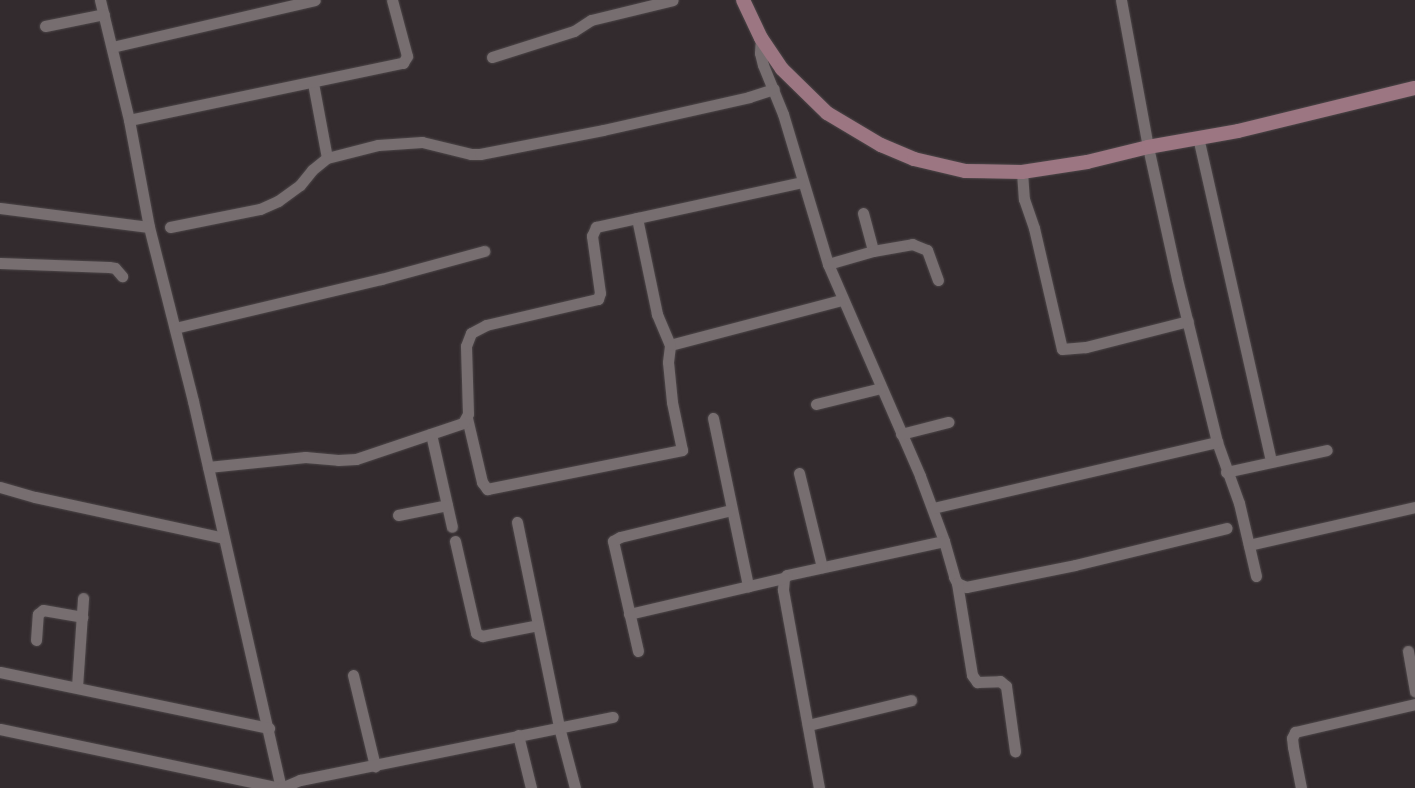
<!DOCTYPE html>
<style>
body{margin:0}
#map{position:relative;width:1415px;height:788px;overflow:hidden;background:#332b2e;font-family:Arial,sans-serif}
div>[style]{position:absolute}
.roads{filter:drop-shadow(0 0 1px #4d4749) drop-shadow(0 0 1px #4d4749)}
.minor>*{height:11px;margin:-5.5px;padding:0 5.5px;transform-origin:5.5px;border-radius:5.5px;background:#776e70}
.secondary>*{height:14px;margin:-7px;padding:0 7px;transform-origin:7px;border-radius:7px;background:#9c7682}
span{translate:-50% -50%;white-space:nowrap;text-align:center;line-height:1.15;-webkit-text-stroke:4.5px #191516;paint-order:stroke}
</style>
<div id="map">
<div class="roads">
<div class="minor">
<i style="left:100px;top:0;width:123px;rotate:76.4deg"></i>
<i style="left:129px;top:120px;width:109px;rotate:79.4deg"></i>
<i style="left:149px;top:227px;width:179px;rotate:75.8deg"></i>
<i style="left:193px;top:401px;width:397px;rotate:77.2deg"></i>
<i style="left:1121px;top:0;width:149px;rotate:79.6deg"></i>
<i style="left:1148px;top:147px;width:135px;rotate:77.6deg"></i>
<i style="left:1177px;top:279px;width:168px;rotate:76.2deg"></i>
<i style="left:1217px;top:442px;width:65px;rotate:70.2deg"></i>
<i style="left:1239px;top:503px;width:75px;rotate:76.9deg"></i>
<i style="left:45px;top:26px;width:60px;rotate:-11.5deg"></i>
<i style="left:761px;top:38px;width:15px;rotate:94deg"></i>
<i style="left:760px;top:53px;width:12px;rotate:76deg"></i>
<i style="left:763px;top:65px;width:53px;rotate:67.8deg"></i>
<i style="left:783px;top:114px;width:157px;rotate:73.3deg"></i>
<i style="left:828px;top:264px;width:231px;rotate:66.5deg"></i>
<i style="left:920px;top:476px;width:69px;rotate:69.7deg"></i>
<i style="left:944px;top:541px;width:161px;rotate:167.8deg"></i>
<i style="left:787px;top:575px;width:4px;rotate:135deg"></i>
<i style="left:784px;top:578px;width:12px;rotate:95deg"></i>
<i style="left:783px;top:590px;width:201px;rotate:79.7deg"></i>
<i style="left:112px;top:47px;width:208px;rotate:-13deg"></i>
<i style="left:492px;top:57px;width:86px;rotate:-17.6deg"></i>
<i style="left:574px;top:31px;width:20px;rotate:-33deg"></i>
<i style="left:591px;top:20px;width:84px;rotate:-13.7deg"></i>
<i style="left:313px;top:83px;width:76px;rotate:79.4deg"></i>
<i style="left:129px;top:120px;width:280px;rotate:-11.8deg"></i>
<i style="left:403px;top:63px;width:8px;rotate:-60deg"></i>
<i style="left:407px;top:56px;width:58px;rotate:-105deg"></i>
<i style="left:1198px;top:137px;width:333px;rotate:77.3deg"></i>
<i style="left:1022px;top:172px;width:27px;rotate:86deg"></i>
<i style="left:1024px;top:199px;width:31px;rotate:71deg"></i>
<i style="left:1034px;top:228px;width:124px;rotate:77deg"></i>
<i style="left:1062px;top:349px;width:24px;rotate:-5deg"></i>
<i style="left:1086px;top:347px;width:105px;rotate:-14.3deg"></i>
<i style="left:0;top:208px;width:150px;rotate:7.3deg"></i>
<i style="left:863px;top:213px;width:39px;rotate:75deg"></i>
<i style="left:170px;top:227px;width:92px;rotate:-11.3deg"></i>
<i style="left:260px;top:209px;width:20px;rotate:-24deg"></i>
<i style="left:278px;top:201px;width:27px;rotate:-36deg"></i>
<i style="left:300px;top:185px;width:19px;rotate:-51deg"></i>
<i style="left:312px;top:170px;width:19px;rotate:-39deg"></i>
<i style="left:327px;top:158px;width:53px;rotate:-14.3deg"></i>
<i style="left:378px;top:145px;width:44px;rotate:-3.9deg"></i>
<i style="left:422px;top:142px;width:50px;rotate:13.8deg"></i>
<i style="left:471px;top:154px;width:9px"></i>
<i style="left:480px;top:154px;width:125px;rotate:-11deg"></i>
<i style="left:603px;top:130px;width:150px;rotate:-12.7deg"></i>
<i style="left:749px;top:97px;width:26px;rotate:-18deg"></i>
<i style="left:0;top:263px;width:109px;rotate:2.1deg"></i>
<i style="left:109px;top:267px;width:6px;rotate:9deg"></i>
<i style="left:115px;top:268px;width:11px;rotate:49deg"></i>
<i style="left:828px;top:264px;width:47px;rotate:-16.1deg"></i>
<i style="left:873px;top:251px;width:40px;rotate:-10deg"></i>
<i style="left:912px;top:244px;width:16px;rotate:22deg"></i>
<i style="left:927px;top:250px;width:32px;rotate:70deg"></i>
<i style="left:175px;top:328px;width:212px;rotate:-13.4deg"></i>
<i style="left:381px;top:279px;width:107px;rotate:-15.2deg"></i>
<i style="left:670px;top:345px;width:178px;rotate:-14.7deg"></i>
<i style="left:816px;top:404px;width:67px;rotate:-13.8deg"></i>
<i style="left:467px;top:418px;width:66px;rotate:76.8deg"></i>
<i style="left:482px;top:482px;width:9px;rotate:54deg"></i>
<i style="left:487px;top:489px;width:199px;rotate:-11.3deg"></i>
<i style="left:682px;top:450px;width:49px;rotate:-101.8deg"></i>
<i style="left:672px;top:402px;width:40px;rotate:-95.7deg"></i>
<i style="left:668px;top:362px;width:17px;rotate:-83deg"></i>
<i style="left:670px;top:345px;width:34px;rotate:-113deg"></i>
<i style="left:657px;top:314px;width:98px;rotate:-101.8deg"></i>
<i style="left:713px;top:418px;width:172px;rotate:78.2deg"></i>
<i style="left:431px;top:434px;width:95px;rotate:77.3deg"></i>
<i style="left:901px;top:434px;width:49px;rotate:-14.3deg"></i>
<i style="left:208px;top:467px;width:98px;rotate:-5.9deg"></i>
<i style="left:305px;top:457px;width:33px;rotate:5deg"></i>
<i style="left:338px;top:460px;width:18px;rotate:-3deg"></i>
<i style="left:356px;top:459px;width:113px;rotate:-18.6deg"></i>
<i style="left:463px;top:423px;width:10px;rotate:-61deg"></i>
<i style="left:468px;top:414px;width:68px;rotate:-91.7deg"></i>
<i style="left:466px;top:346px;width:14px;rotate:-69deg"></i>
<i style="left:471px;top:333px;width:17px;rotate:-28deg"></i>
<i style="left:486px;top:325px;width:115px;rotate:-13.1deg"></i>
<i style="left:598px;top:299px;width:6px;rotate:-72deg"></i>
<i style="left:600px;top:293px;width:58px;rotate:-98deg"></i>
<i style="left:592px;top:236px;width:10px;rotate:-66deg"></i>
<i style="left:596px;top:227px;width:211px;rotate:-12.3deg"></i>
<i style="left:1226px;top:472px;width:103px;rotate:-12.3deg"></i>
<i style="left:799px;top:473px;width:97px;rotate:76.3deg"></i>
<i style="left:0;top:487px;width:36px;rotate:16deg"></i>
<i style="left:35px;top:497px;width:193px;rotate:12.2deg"></i>
<i style="left:933px;top:508px;width:292px;rotate:-13.1deg"></i>
<i style="left:398px;top:515px;width:50px;rotate:-11.5deg"></i>
<i style="left:517px;top:522px;width:209px;rotate:78.4deg"></i>
<i style="left:559px;top:727px;width:63px;rotate:75.3deg"></i>
<i style="left:455px;top:541px;width:94px;rotate:77.1deg"></i>
<i style="left:476px;top:633px;width:7px;rotate:27deg"></i>
<i style="left:482px;top:636px;width:57px;rotate:-11.1deg"></i>
<i style="left:944px;top:541px;width:37px;rotate:74deg"></i>
<i style="left:954px;top:577px;width:7px;rotate:63deg"></i>
<i style="left:957px;top:583px;width:10px;rotate:24deg"></i>
<i style="left:966px;top:587px;width:111px;rotate:-11.4deg"></i>
<i style="left:1075px;top:565px;width:156px;rotate:-13.7deg"></i>
<i style="left:1249px;top:545px;width:170px;rotate:-12.9deg"></i>
<i style="left:957px;top:583px;width:93px;rotate:80.7deg"></i>
<i style="left:972px;top:675px;width:9px;rotate:54deg"></i>
<i style="left:977px;top:682px;width:23px;rotate:-2deg"></i>
<i style="left:1000px;top:681px;width:8px;rotate:40deg"></i>
<i style="left:1006px;top:686px;width:66px;rotate:82.1deg"></i>
<i style="left:629px;top:614px;width:159px;rotate:-13.1deg"></i>
<i style="left:36px;top:640px;width:26px;rotate:-86deg"></i>
<i style="left:38px;top:614px;width:6px;rotate:-39deg"></i>
<i style="left:43px;top:610px;width:40px;rotate:10deg"></i>
<i style="left:638px;top:651px;width:113px;rotate:-102.8deg"></i>
<i style="left:613px;top:541px;width:8px;rotate:-30deg"></i>
<i style="left:620px;top:537px;width:115px;rotate:-13.6deg"></i>
<i style="left:1408px;top:651px;width:41px;rotate:80.1deg"></i>
<i style="left:0;top:672px;width:275px;rotate:11.8deg"></i>
<i style="left:353px;top:675px;width:94px;rotate:76.4deg"></i>
<i style="left:77px;top:687px;width:89px;rotate:-86.1deg"></i>
<i style="left:808px;top:725px;width:106px;rotate:-13.6deg"></i>
<i style="left:0;top:729px;width:287px;rotate:11.9deg"></i>
<i style="left:281px;top:788px;width:21px;rotate:-23deg"></i>
<i style="left:300px;top:780px;width:319px;rotate:-11.4deg"></i>
<i style="left:518px;top:735px;width:55px;rotate:76.2deg"></i>
<i style="left:1301px;top:788px;width:42px;rotate:-101deg"></i>
<i style="left:1293px;top:747px;width:9px;rotate:-96deg"></i>
<i style="left:1292px;top:738px;width:7px;rotate:-63deg"></i>
<i style="left:1295px;top:732px;width:123px;rotate:-13.1deg"></i>
</div>
<div class="secondary">
<i style="left:743px;top:0;width:42px;rotate:64.7deg"></i>
<i style="left:761px;top:38px;width:37px;rotate:56deg"></i>
<i style="left:782px;top:69px;width:63px;rotate:44.4deg"></i>
<i style="left:827px;top:113px;width:63px;rotate:30.7deg"></i>
<i style="left:881px;top:145px;width:36px;rotate:23deg"></i>
<i style="left:914px;top:159px;width:52px;rotate:13.2deg"></i>
<i style="left:965px;top:171px;width:57px;rotate:1deg"></i>
<i style="left:1022px;top:172px;width:66px;rotate:-8.7deg"></i>
<i style="left:1087px;top:162px;width:63px;rotate:-13.8deg"></i>
<i style="left:1148px;top:147px;width:91px;rotate:-10.1deg"></i>
<i style="left:1238px;top:131px;width:182px;rotate:-13.7deg"></i>
</div>
</div>
</div>
